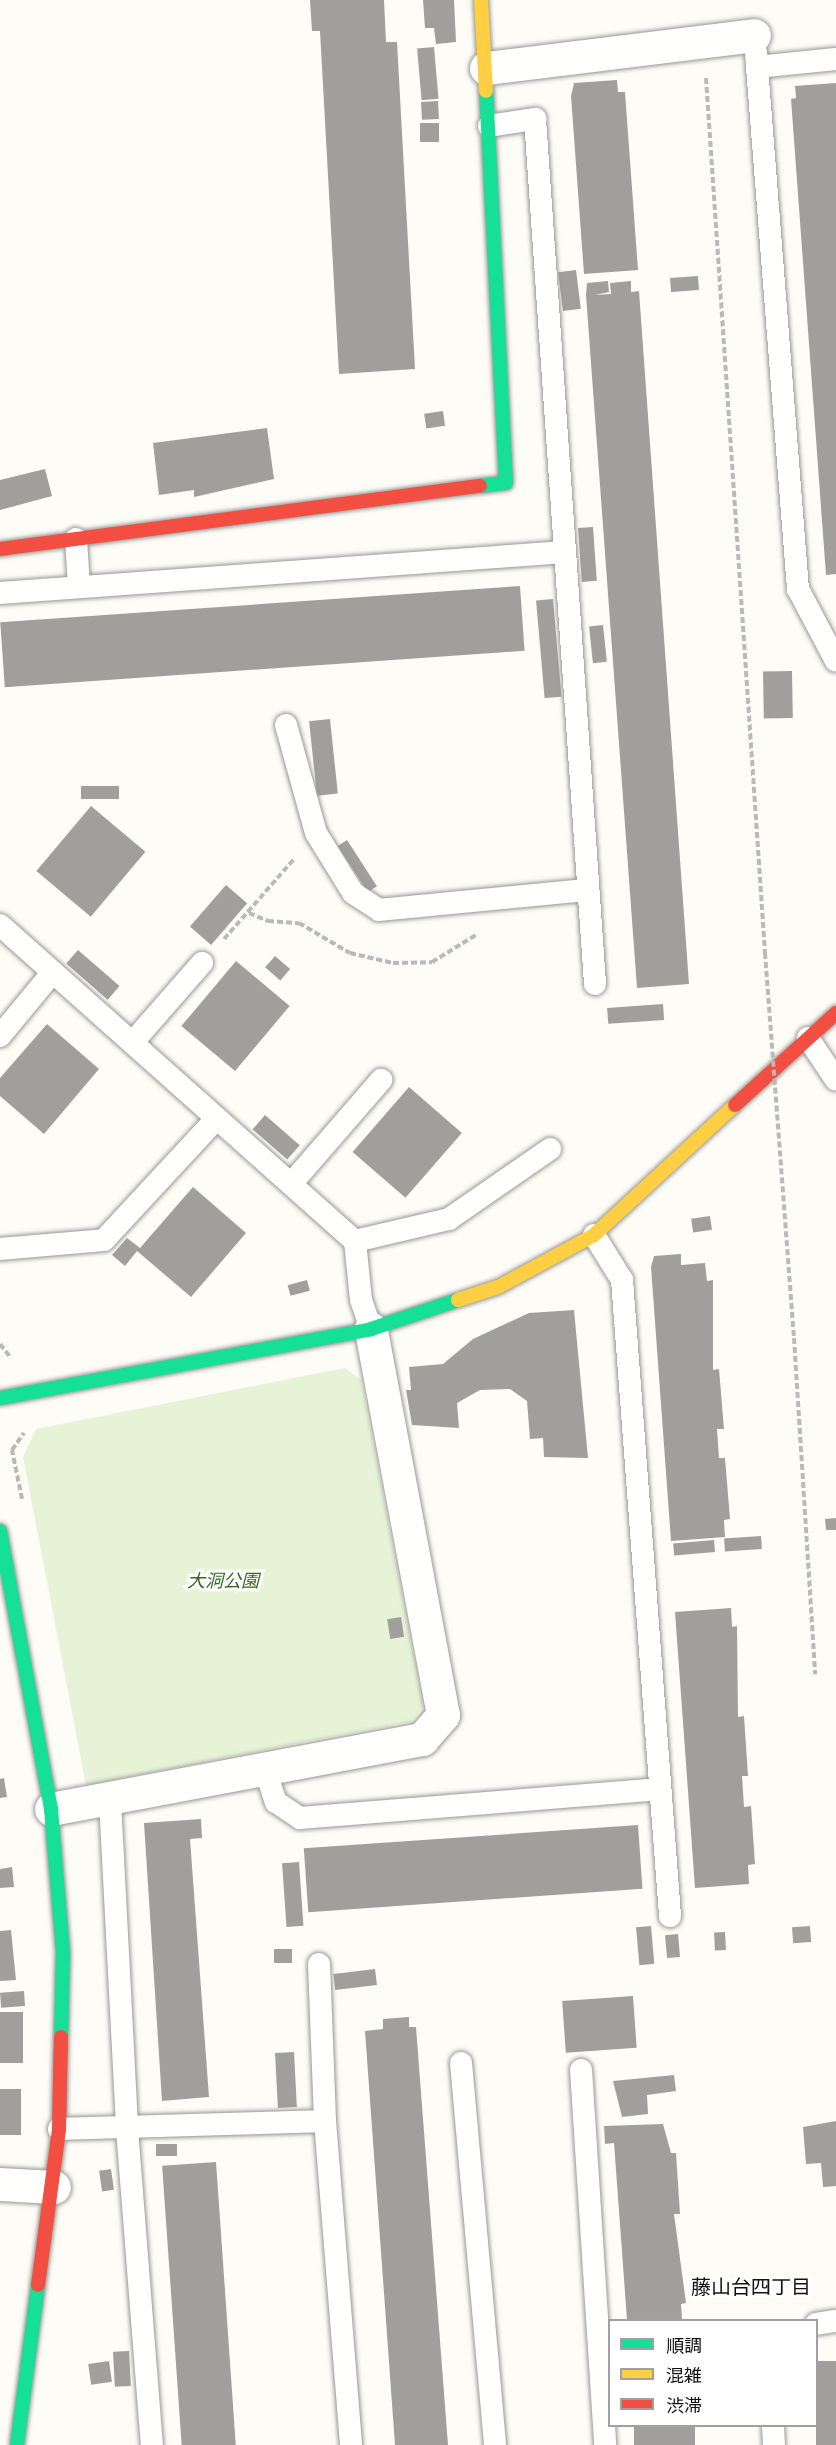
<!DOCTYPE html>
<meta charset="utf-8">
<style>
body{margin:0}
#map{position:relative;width:836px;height:2445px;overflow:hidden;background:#fdfcf7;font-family:"Roboto Serif","Noto Sans JP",serif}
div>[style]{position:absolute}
.green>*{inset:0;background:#e7f3d7}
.building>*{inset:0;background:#a19f9c;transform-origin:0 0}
.path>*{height:4px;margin-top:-2px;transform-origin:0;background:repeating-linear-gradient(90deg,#b9b9b8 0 6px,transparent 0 9px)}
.roads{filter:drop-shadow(0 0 2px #979795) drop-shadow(0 0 2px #979795)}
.lane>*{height:22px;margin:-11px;padding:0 11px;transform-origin:11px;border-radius:11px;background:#fffffe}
.street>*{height:33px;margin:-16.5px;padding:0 16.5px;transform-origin:16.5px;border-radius:16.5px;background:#fffffe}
.fast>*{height:14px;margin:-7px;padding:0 7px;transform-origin:7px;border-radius:7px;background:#16e098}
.slow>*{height:14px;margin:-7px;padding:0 7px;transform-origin:7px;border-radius:7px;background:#ffcf43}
.jam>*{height:14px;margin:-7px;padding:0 7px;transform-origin:7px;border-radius:7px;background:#f24e42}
.path-bridge>*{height:4px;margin-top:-2px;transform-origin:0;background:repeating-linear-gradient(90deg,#b9b9b8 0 6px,transparent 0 9px)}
span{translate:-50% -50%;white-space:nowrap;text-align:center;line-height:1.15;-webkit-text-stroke:6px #fff;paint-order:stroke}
.park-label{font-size:18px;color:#2f6b1f;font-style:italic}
.neighbourhood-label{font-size:20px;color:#111}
.legend{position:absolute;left:608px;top:2319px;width:210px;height:108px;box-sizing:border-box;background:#fff;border:2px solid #a0a0a0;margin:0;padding:8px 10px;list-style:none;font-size:18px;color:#111}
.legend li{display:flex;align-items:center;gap:12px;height:30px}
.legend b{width:30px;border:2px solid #a0a0a0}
</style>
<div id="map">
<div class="green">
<i style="clip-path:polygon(345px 1368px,361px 1380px,423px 1706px,412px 1721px,86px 1785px,23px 1457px,36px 1429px)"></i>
</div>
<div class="building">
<i style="clip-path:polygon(310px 0,384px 0,386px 42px,397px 42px,415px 369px,339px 374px,320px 31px,312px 31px)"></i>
<i style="clip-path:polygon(423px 0,454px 0,456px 42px,436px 44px,434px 28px,425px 28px)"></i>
<i style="left:434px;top:47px;width:52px;height:17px;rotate:85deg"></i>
<i style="clip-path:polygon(617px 80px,618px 92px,625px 92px,638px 270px,584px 274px,571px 96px,574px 83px)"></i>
<i style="clip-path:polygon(836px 83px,836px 574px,826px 575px,791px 99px,796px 98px,795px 86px)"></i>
<i style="left:438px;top:101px;width:18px;height:17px;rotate:87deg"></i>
<i style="left:420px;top:123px;width:19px;height:19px"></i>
<i style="left:576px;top:270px;width:39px;height:18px;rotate:83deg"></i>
<i style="left:698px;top:276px;width:14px;height:28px;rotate:86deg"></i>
<i style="clip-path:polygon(608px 281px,609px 292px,595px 295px,611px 294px,610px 283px,631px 281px,631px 292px,639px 291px,689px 984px,637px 988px,586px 295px,587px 283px)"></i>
<i style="left:443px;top:411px;width:15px;height:19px;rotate:82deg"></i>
<i style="clip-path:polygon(267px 428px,274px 479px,194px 497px,194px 490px,159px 495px,153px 443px)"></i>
<i style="clip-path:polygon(45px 469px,52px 496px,0 510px,0 480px)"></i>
<i style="left:593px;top:527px;width:54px;height:15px;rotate:86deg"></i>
<i style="left:520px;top:586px;width:65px;height:521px;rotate:86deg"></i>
<i style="left:553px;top:599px;width:98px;height:17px;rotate:85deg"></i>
<i style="left:603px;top:625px;width:37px;height:14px;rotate:84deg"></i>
<i style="left:792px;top:671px;width:47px;height:29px;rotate:89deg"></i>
<i style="left:330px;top:719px;width:75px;height:21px;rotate:84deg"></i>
<i style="left:119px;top:786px;width:13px;height:38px;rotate:90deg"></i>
<i style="left:91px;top:806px;width:71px;height:85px;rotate:40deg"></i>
<i style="left:347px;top:840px;width:55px;height:11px;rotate:57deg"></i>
<i style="left:226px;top:885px;width:28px;height:55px;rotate:41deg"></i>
<i style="left:78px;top:950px;width:55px;height:18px;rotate:41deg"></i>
<i style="left:275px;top:956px;width:20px;height:15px;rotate:41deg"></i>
<i style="left:236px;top:961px;width:70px;height:85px;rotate:40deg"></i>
<i style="left:663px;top:1004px;width:16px;height:56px;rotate:86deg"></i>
<i style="clip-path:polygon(47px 1024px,99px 1069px,44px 1134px,0 1096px,0 1078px)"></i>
<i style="left:409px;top:1087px;width:70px;height:86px;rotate:41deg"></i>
<i style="left:265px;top:1115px;width:46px;height:19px;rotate:41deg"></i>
<i style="clip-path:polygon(193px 1187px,246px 1233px,191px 1297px,137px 1251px,125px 1266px,112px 1255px,127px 1238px,140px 1248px)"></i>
<i style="left:710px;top:1216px;width:14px;height:19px;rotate:82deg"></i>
<i style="clip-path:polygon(681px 1254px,681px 1265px,705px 1263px,707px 1281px,713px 1280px,713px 1370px,719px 1369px,724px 1429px,717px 1429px,719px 1458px,725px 1458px,730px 1519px,724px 1520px,725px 1537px,671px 1541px,651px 1267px,654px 1256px)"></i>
<i style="left:307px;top:1280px;width:11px;height:20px;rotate:75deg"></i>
<i style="clip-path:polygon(574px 1310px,588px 1458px,544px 1457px,543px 1438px,530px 1439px,527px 1401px,510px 1389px,480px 1390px,457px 1403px,459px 1428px,412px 1425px,406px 1390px,411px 1390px,409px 1367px,443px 1364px,473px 1339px,529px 1313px)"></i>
<i style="clip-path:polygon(836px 1518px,836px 1530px,826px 1530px,825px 1519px)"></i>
<i style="left:761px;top:1536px;width:13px;height:37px;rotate:86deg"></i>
<i style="left:714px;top:1540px;width:12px;height:41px;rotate:85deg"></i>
<i style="clip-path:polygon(731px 1608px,732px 1627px,737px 1626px,738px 1717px,744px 1716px,748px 1776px,742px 1776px,744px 1807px,751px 1806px,755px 1864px,748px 1865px,749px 1884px,695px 1888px,675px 1612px)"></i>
<i style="left:401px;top:1617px;width:20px;height:14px;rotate:81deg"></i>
<i style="clip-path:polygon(4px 1778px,7px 1797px,0 1798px,0 1779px)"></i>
<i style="clip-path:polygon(201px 1819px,202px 1838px,190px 1839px,209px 2097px,162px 2101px,144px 1823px)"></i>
<i style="left:638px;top:1825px;width:64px;height:335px;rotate:86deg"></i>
<i style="left:299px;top:1862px;width:64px;height:17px;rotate:86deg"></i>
<i style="clip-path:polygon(12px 1867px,14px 1887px,0 1888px,0 1869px)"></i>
<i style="left:651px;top:1926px;width:38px;height:15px;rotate:85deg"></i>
<i style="left:810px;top:1926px;width:16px;height:18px;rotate:86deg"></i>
<i style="clip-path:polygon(11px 1930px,16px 1980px,0 1981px,0 1931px)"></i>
<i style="left:725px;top:1932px;width:18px;height:11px;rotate:87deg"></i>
<i style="left:678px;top:1934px;width:23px;height:13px;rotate:85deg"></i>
<i style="left:292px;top:1949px;width:14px;height:18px;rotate:90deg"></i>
<i style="left:375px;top:1969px;width:16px;height:42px;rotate:83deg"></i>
<i style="left:24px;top:1991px;width:15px;height:24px;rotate:86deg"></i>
<i style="left:633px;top:1996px;width:52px;height:71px;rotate:86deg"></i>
<i style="left:0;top:2012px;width:23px;height:51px"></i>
<i style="clip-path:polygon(409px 2017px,409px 2027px,416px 2027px,448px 2445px,395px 2445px,365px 2031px,383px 2029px,383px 2019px)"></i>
<i style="left:294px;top:2052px;width:55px;height:19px;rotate:87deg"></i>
<i style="clip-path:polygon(674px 2075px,676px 2091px,647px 2095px,648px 2114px,622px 2117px,613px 2081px)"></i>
<i style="left:0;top:2089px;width:21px;height:46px"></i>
<i style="clip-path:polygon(836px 2121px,836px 2186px,823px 2187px,821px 2163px,806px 2164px,803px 2127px)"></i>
<i style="clip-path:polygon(663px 2124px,671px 2153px,676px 2153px,680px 2214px,674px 2214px,686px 2303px,681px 2304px,682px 2320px,627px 2320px,614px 2143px,605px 2144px,604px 2126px)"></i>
<i style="left:177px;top:2144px;width:12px;height:21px;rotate:90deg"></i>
<i style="left:216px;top:2162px;width:284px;height:54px;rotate:86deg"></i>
<i style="left:111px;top:2169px;width:21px;height:12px;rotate:82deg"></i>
<i style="left:129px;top:2351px;width:35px;height:16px;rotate:87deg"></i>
<i style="left:109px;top:2361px;width:21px;height:21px;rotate:82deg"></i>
<i style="left:836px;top:2361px;width:84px;height:20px;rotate:90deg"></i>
<i style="left:634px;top:2426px;width:61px;height:19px"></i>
</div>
<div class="path">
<i style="left:706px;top:78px;width:877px;rotate:86.14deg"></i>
<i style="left:249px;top:913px;width:21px;rotate:23deg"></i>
<i style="left:268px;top:921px;width:31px;rotate:4deg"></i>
<i style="left:299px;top:923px;width:59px;rotate:30.5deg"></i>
<i style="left:350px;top:953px;width:44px;rotate:13.1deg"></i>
<i style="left:393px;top:963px;width:39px;rotate:-1deg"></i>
<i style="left:432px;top:962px;width:52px;rotate:-31.5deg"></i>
<i style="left:224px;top:939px;width:106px;rotate:-48.8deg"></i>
<i style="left:794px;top:1338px;width:337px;rotate:86.4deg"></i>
<i style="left:0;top:1344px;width:18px;rotate:52deg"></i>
<i style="left:22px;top:1499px;width:50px;rotate:-101.5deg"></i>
<i style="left:12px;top:1450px;width:21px;rotate:-55deg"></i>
</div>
<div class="roads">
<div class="lane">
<i style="left:756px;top:52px;width:15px;rotate:86deg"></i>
<i style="left:757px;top:67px;width:79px;rotate:-5.8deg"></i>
<i style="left:757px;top:67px;width:524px;rotate:85.51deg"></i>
<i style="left:798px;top:589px;width:81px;rotate:62.2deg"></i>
<i style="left:489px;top:126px;width:47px;rotate:-8.7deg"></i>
<i style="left:535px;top:119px;width:867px;rotate:86.03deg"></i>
<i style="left:76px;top:539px;width:48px;rotate:86.4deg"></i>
<i style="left:0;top:593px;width:566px;rotate:-4.15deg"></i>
<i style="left:286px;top:725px;width:112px;rotate:74.5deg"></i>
<i style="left:316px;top:833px;width:70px;rotate:58.3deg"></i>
<i style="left:353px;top:893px;width:31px;rotate:33deg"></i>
<i style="left:379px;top:910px;width:210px;rotate:-5.5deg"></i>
<i style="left:0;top:925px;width:475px;rotate:41.7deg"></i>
<i style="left:355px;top:1241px;width:59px;rotate:84.2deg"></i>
<i style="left:361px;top:1300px;width:31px;rotate:71deg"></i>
<i style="left:0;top:1036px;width:83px;rotate:-50.4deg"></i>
<i style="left:808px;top:1038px;width:50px;rotate:56.3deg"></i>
<i style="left:133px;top:1042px;width:105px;rotate:-48.9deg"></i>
<i style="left:291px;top:1184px;width:138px;rotate:-49.1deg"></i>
<i style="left:594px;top:1235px;width:53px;rotate:58.1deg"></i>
<i style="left:622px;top:1280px;width:638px;rotate:85.68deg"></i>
<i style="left:355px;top:1241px;width:97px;rotate:-13.2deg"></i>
<i style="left:449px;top:1219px;width:123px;rotate:-34.7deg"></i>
<i style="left:0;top:1249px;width:104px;rotate:-4.9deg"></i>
<i style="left:104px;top:1240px;width:166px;rotate:-47.2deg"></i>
<i style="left:265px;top:1769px;width:35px;rotate:72deg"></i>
<i style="left:276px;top:1802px;width:29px;rotate:34deg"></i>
<i style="left:300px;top:1818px;width:359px;rotate:-4.6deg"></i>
<i style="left:110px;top:1801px;width:328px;rotate:87deg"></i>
<i style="left:127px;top:2129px;width:317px;rotate:85.5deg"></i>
<i style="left:319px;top:1964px;width:157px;rotate:87.8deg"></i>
<i style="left:325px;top:2121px;width:325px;rotate:85.4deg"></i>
<i style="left:461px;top:2063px;width:384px;rotate:84.9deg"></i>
<i style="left:581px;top:2070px;width:376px;rotate:86.3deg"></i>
<i style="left:59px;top:2129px;width:266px;rotate:-1.7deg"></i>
<i style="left:816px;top:2324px;width:20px;rotate:-9deg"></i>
<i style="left:773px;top:2426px;width:19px;rotate:87deg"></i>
</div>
<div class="street">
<i style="left:486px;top:68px;width:270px;rotate:-7deg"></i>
<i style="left:51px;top:1809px;width:378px;rotate:-10.7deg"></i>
<i style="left:422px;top:1739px;width:32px;rotate:-49deg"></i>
<i style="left:443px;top:1715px;width:393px;rotate:-100.6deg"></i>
<i style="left:0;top:2184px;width:54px;rotate:3.2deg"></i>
</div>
<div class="fast">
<i style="left:480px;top:486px;width:26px;rotate:-7deg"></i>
<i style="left:506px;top:483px;width:393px;rotate:-92.9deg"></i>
<i style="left:0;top:1398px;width:377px;rotate:-10.5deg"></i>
<i style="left:371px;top:1329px;width:92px;rotate:-18.4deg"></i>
<i style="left:0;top:1531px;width:283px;rotate:79.6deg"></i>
<i style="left:51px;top:1809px;width:144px;rotate:85.2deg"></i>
<i style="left:63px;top:1952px;width:85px;rotate:91.3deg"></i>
<i style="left:17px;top:2445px;width:161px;rotate:-82.5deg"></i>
</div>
<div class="slow">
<i style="left:481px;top:0;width:91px;rotate:86.9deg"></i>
<i style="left:458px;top:1300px;width:42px;rotate:-18deg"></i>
<i style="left:498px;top:1287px;width:109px;rotate:-28.4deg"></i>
<i style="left:594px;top:1235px;width:192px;rotate:-42.7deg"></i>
</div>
<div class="jam">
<i style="left:0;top:549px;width:484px;rotate:-7.5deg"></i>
<i style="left:735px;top:1105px;width:137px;rotate:-42.3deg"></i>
<i style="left:38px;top:2285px;width:157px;rotate:-82.3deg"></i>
<i style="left:59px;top:2129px;width:92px;rotate:-88.8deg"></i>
</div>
</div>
<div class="path-bridge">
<i style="left:765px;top:953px;width:386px;rotate:85.7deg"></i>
</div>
<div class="park-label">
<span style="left:223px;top:1581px">大洞公園</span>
</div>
<div class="neighbourhood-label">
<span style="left:751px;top:2287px">藤山台四丁目</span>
</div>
<ul class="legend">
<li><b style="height:8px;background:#16e098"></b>順調</li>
<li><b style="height:8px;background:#ffcf43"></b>混雑</li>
<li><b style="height:8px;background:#f24e42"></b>渋滞</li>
</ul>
</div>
